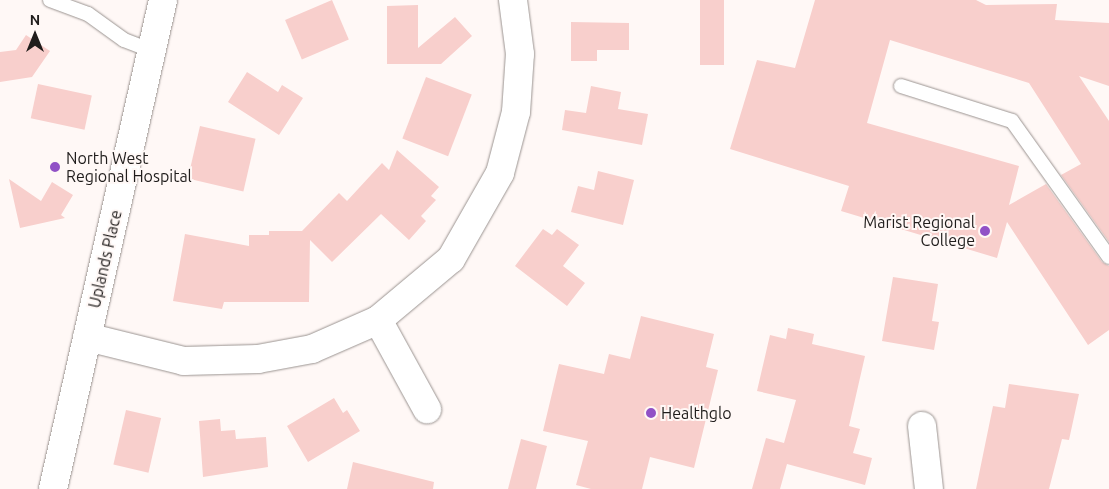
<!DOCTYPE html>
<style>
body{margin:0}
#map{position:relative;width:1109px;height:489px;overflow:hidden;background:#fff8f6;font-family:Ubuntu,sans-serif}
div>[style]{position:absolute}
.building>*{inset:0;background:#f8cfcc;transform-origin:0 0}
.roads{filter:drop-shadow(0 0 1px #9b9491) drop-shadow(0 0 1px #9b9491)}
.lane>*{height:14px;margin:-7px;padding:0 7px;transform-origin:7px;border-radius:7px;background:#fff}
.street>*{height:28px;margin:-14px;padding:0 14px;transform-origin:14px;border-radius:14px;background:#fff}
.dots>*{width:14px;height:14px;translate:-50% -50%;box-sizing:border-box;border:2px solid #fff8f6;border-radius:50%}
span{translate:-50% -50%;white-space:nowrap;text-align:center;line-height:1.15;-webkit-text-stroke:4px #fff8f6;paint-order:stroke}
.poi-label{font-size:16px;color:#201d1c}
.left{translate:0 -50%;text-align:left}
.right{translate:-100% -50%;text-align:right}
.street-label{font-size:16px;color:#201d1c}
.north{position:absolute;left:10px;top:10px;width:50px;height:50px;-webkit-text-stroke:4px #fff8f6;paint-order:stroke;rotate:0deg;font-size:14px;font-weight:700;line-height:20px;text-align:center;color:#201d1c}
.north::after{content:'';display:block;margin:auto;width:18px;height:22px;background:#201d1c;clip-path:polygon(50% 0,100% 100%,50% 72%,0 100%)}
</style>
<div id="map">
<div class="building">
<i style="left:332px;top:0;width:43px;height:51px;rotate:67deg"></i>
<i style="left:700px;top:0;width:24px;height:65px"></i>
<i style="clip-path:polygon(815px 0,976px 0,986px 5px,1057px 4px,1055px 20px,1109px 23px,1109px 86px,1079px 76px,1109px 121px,1109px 242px,1061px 175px,1081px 164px,1029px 83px,890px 40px,867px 123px,1019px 166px,1009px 205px,1046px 184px,1102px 262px,1109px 266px,1109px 330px,1088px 345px,1007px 222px,997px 258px,841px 211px,849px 186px,730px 149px,757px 60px,795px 68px)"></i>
<i style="clip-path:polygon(418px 5px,418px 48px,455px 17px,472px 36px,441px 64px,387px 64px,387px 6px)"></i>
<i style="clip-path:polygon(571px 22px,629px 23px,629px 50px,597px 50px,597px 61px,571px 61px)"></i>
<i style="clip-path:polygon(26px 35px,50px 51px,32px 77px,0 82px,0 52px,16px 50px)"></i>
<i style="clip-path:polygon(247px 72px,278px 92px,282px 85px,303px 98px,279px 135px,228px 102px)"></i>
<i style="left:426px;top:77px;width:49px;height:66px;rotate:21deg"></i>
<i style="left:38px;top:84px;width:55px;height:35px;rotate:12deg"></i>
<i style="clip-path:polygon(591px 86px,621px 92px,618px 109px,648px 114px,642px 145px,562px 130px,565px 110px,586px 113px)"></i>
<i style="left:200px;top:126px;width:57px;height:54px;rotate:13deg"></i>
<i style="clip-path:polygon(397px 150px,439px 187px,431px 196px,436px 200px,421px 216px,426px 221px,409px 240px,381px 214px,332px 262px,310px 240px,309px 302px,224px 302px,222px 309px,173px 301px,185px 234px,249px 246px,249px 235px,269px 235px,269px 231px,302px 231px,339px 193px,347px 201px,382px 163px,389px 170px)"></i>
<i style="clip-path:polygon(598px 171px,634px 180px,623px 225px,571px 212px,578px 186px,594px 190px)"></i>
<i style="clip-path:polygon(9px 179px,41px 201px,52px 182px,73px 195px,61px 215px,65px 218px,20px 228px)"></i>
<i style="clip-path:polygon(543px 229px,552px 235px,557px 229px,579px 245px,563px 266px,585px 283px,567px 306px,515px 266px)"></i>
<i style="clip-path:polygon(893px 277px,938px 284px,932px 321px,939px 322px,934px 350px,882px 341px)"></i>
<i style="clip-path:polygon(641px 316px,714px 334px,706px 367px,718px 370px,694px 468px,650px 457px,642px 489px,591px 489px,576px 485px,588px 441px,543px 431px,559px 364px,604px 374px,609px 354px,630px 359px)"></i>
<i style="clip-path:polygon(788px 328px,814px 334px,812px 344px,865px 356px,849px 426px,860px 429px,853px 453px,872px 458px,865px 485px,787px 464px,780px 489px,752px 489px,766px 438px,784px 443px,796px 400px,757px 391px,770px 335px,786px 339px)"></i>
<i style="clip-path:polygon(1009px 384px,1079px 394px,1069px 440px,1062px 439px,1049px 489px,976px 489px,993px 406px,1005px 408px)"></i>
<i style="clip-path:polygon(334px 398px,343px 413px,347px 410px,360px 431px,308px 462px,287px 426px)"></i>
<i style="left:126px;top:410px;width:36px;height:56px;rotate:13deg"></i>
<i style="clip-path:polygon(220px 419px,221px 431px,235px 430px,236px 439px,266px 437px,268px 467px,203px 477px,199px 421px)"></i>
<i style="clip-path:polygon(521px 439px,547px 446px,536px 489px,508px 489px)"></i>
<i style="clip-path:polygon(353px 462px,434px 482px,433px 489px,347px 489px)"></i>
</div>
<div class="roads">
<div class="lane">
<i style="left:50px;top:0;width:40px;rotate:20.2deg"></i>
<i style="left:88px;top:14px;width:44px;rotate:35.8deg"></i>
<i style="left:124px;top:40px;width:30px;rotate:21deg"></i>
<i style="left:901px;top:86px;width:116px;rotate:17.5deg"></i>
<i style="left:1012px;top:121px;width:167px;rotate:54.5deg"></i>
</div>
<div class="street">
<i style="left:378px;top:320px;width:102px;rotate:61.2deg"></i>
<i style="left:87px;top:337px;width:100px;rotate:13.9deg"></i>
<i style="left:184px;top:361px;width:74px;rotate:-1.5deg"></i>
<i style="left:258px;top:359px;width:55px;rotate:-10.5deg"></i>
<i style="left:312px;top:349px;width:72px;rotate:-23.7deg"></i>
<i style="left:378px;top:320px;width:95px;rotate:-39.9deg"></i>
<i style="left:451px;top:259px;width:99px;rotate:-60.3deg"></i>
<i style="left:500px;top:173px;width:63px;rotate:-75.3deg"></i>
<i style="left:516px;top:112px;width:58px;rotate:-86.1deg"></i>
<i style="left:520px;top:54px;width:54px;rotate:-97.4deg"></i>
<i style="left:922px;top:426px;width:63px;rotate:83.7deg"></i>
<i style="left:53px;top:489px;width:501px;rotate:-77.32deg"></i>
</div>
</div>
<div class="dots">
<i style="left:55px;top:167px;background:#9151c6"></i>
<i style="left:985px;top:231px;background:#9151c6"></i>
<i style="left:651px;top:413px;background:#9151c6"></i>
</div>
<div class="poi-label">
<span class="left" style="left:66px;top:167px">North West<br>Regional Hospital</span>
<span class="right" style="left:975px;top:231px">Marist Regional<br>College</span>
<span class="left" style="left:661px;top:413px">Healthglo</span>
</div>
<div class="street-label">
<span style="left:105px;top:259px;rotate:-77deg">Uplands Place</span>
</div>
<div class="north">N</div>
</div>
